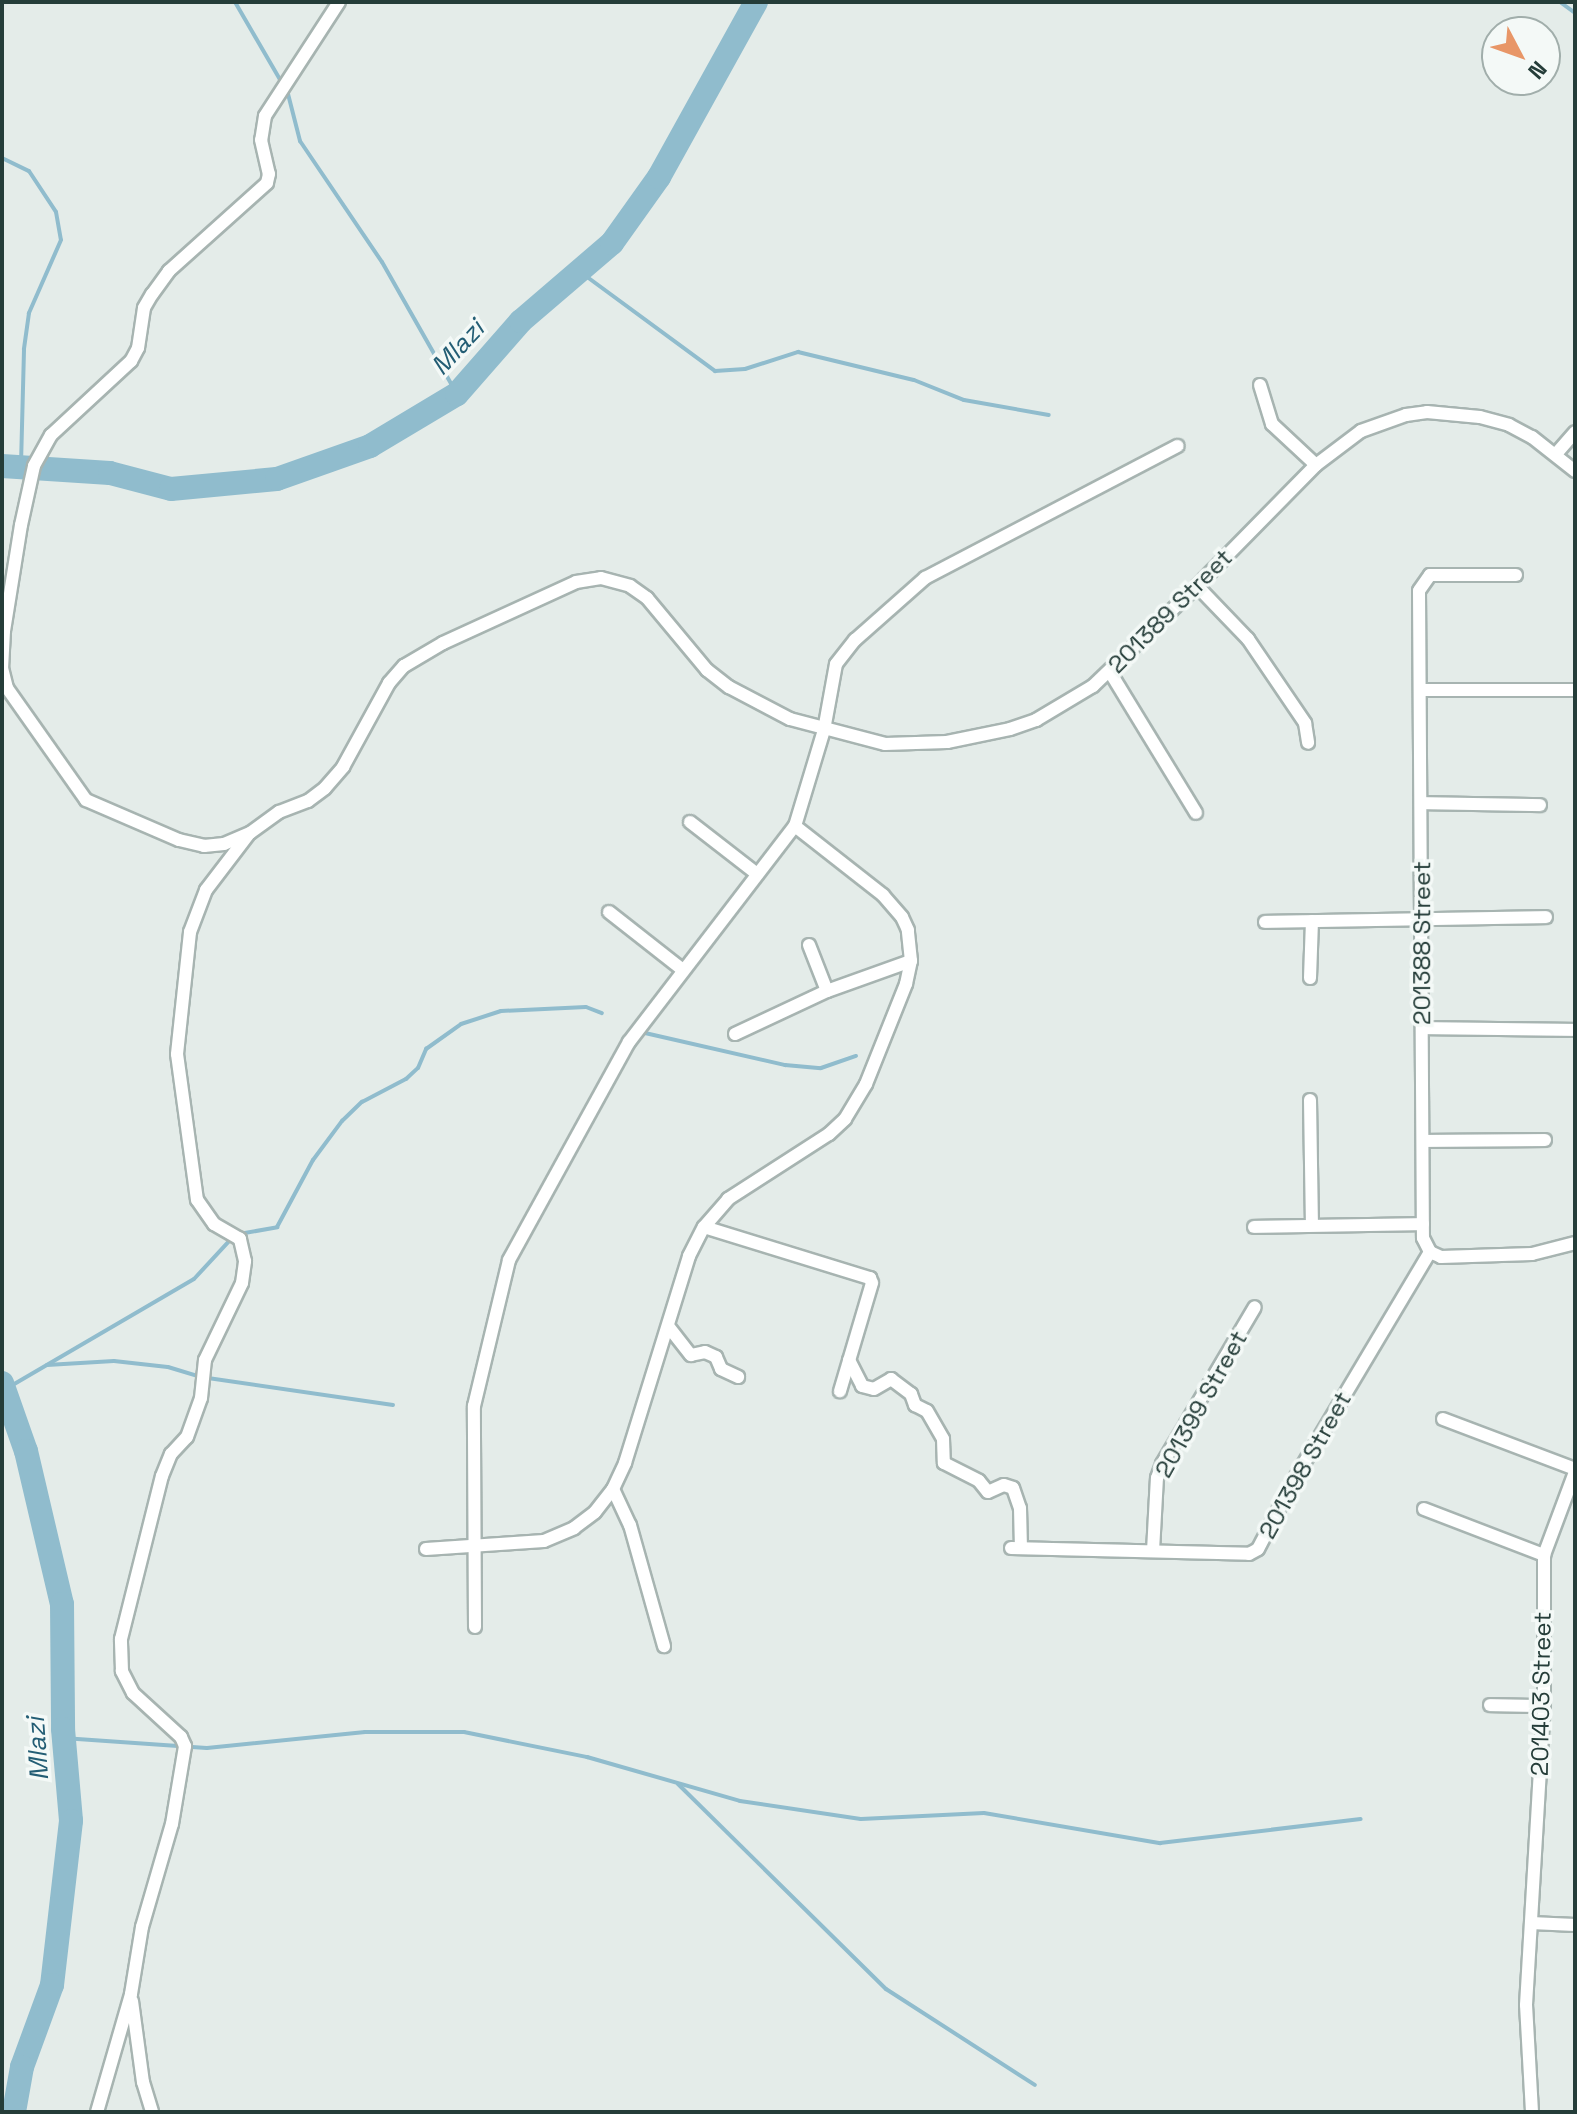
<!DOCTYPE html>
<html>
<head>
<meta charset="utf-8">
<style>
  body { margin:0 }
  #map { position:relative; width:1577px; height:2114px; overflow:hidden; background:#e4ece9; font-family:"Space Grotesk",sans-serif }
  div>[style] { position:absolute }
  [style*='--x'] { left:calc(var(--x)*1px); top:calc(var(--y)*1px); width:calc(var(--w)*1px); rotate:calc(var(--a)*1deg) }
  .stream>* { height:4px; margin:-2px; padding:0 2px; transform-origin:2px; border-radius:2px; background:#90bccd }
  .river>* { height:24px; margin:-12px; padding:0 12px; transform-origin:12px; border-radius:12px; background:#90bccd }
  .roads { filter:drop-shadow(2px 0 #a7b4b1) drop-shadow(-2px 0 #a7b4b1) drop-shadow(0 2px #a7b4b1) drop-shadow(0 -2px #a7b4b1) }
  .minor>* { height:12px; margin:-6px; padding:0 6px; transform-origin:6px; border-radius:6px; background:#fff }
  span { translate:-50% -50%; white-space:nowrap; text-align:center; line-height:1.15; -webkit-text-stroke:7px #f4f9f7; paint-order:stroke }
  .street-label { font-size:24px; color:#253d39 }
  .water-label { font-size:26px; color:#235d74; font-style:italic }
  .frame { position:absolute; inset:0; border:4px solid #253d39; pointer-events:none }
  .north { position:absolute; left:1481px; top:16px; width:80px; height:80px; box-sizing:border-box; background:#f4f9f7; border:2px solid #a1aeab; border-radius:50%; rotate:131deg; font-size:22px; font-weight:700; line-height:32px; text-align:center; color:#253d39 }
  .north::after { content:''; display:block; margin:auto; width:28px; height:36px; background:#e89667; clip-path:polygon(50% 0,100% 100%,50% 72%,0 100%) }
</style>
</head>
<body>
<div id="map">
  <div class="stream">
    <i style="--x:235;--y:2;--w:94;--a:59.9"></i>
    <i style="--x:1560;--y:2;--w:19;--a:36"></i>
    <i style="--x:287;--y:90;--w:53;--a:75.7"></i>
    <i style="--x:300;--y:141;--w:146;--a:55.9"></i>
    <i style="--x:382;--y:262;--w:152;--a:60.4"></i>
    <i style="--x:2;--y:158;--w:30;--a:26"></i>
    <i style="--x:29;--y:171;--w:49;--a:56.6"></i>
    <i style="--x:56;--y:212;--w:28;--a:80"></i>
    <i style="--x:61;--y:240;--w:80;--a:113.7"></i>
    <i style="--x:29;--y:313;--w:37;--a:98"></i>
    <i style="--x:24;--y:350;--w:115;--a:91.5"></i>
    <i style="--x:579;--y:271;--w:169;--a:36.3"></i>
    <i style="--x:715;--y:371;--w:30;--a:-4"></i>
    <i style="--x:745;--y:369;--w:56;--a:-17.8"></i>
    <i style="--x:798;--y:352;--w:119;--a:13.6"></i>
    <i style="--x:914;--y:380;--w:54;--a:21.8"></i>
    <i style="--x:964;--y:400;--w:86;--a:10"></i>
    <i style="--x:645;--y:1033;--w:144;--a:12.9"></i>
    <i style="--x:785;--y:1065;--w:36;--a:5"></i>
    <i style="--x:821;--y:1068;--w:37;--a:-19"></i>
    <i style="--x:239;--y:1234;--w:39;--a:-10"></i>
    <i style="--x:277;--y:1227;--w:76;--a:-61.8"></i>
    <i style="--x:313;--y:1160;--w:49;--a:-53.4"></i>
    <i style="--x:342;--y:1121;--w:28;--a:-44"></i>
    <i style="--x:362;--y:1102;--w:50;--a:-27.6"></i>
    <i style="--x:406;--y:1079;--w:16;--a:-43"></i>
    <i style="--x:418;--y:1068;--w:21;--a:-67"></i>
    <i style="--x:426;--y:1049;--w:43;--a:-35.5"></i>
    <i style="--x:461;--y:1024;--w:42;--a:-18"></i>
    <i style="--x:501;--y:1011;--w:85;--a:-2.7"></i>
    <i style="--x:586;--y:1007;--w:17;--a:21"></i>
    <i style="--x:47;--y:1365;--w:67;--a:-3.4"></i>
    <i style="--x:114;--y:1361;--w:54;--a:6.3"></i>
    <i style="--x:168;--y:1367;--w:34;--a:17"></i>
    <i style="--x:201;--y:1377;--w:194;--a:8.3"></i>
    <i style="--x:4;--y:1390;--w:220;--a:-30.3"></i>
    <i style="--x:194;--y:1279;--w:54;--a:-47.2"></i>
    <i style="--x:63;--y:1738;--w:144;--a:4"></i>
    <i style="--x:207;--y:1748;--w:159;--a:-5.8"></i>
    <i style="--x:365;--y:1732;--w:99;--a:0"></i>
    <i style="--x:464;--y:1732;--w:126;--a:11.5"></i>
    <i style="--x:587;--y:1757;--w:159;--a:16"></i>
    <i style="--x:740;--y:1801;--w:122;--a:8.5"></i>
    <i style="--x:861;--y:1819;--w:123;--a:-2.8"></i>
    <i style="--x:984;--y:1813;--w:179;--a:9.7"></i>
    <i style="--x:1160;--y:1843;--w:202;--a:-6.8"></i>
    <i style="--x:678;--y:1784;--w:292;--a:44.6"></i>
    <i style="--x:886;--y:1989;--w:177;--a:32.8"></i>
  </div>
  <div class="river">
    <i style="--x:2;--y:466;--w:108;--a:3.7"></i>
    <i style="--x:110;--y:473;--w:63;--a:14.7"></i>
    <i style="--x:171;--y:489;--w:106;--a:-5.4"></i>
    <i style="--x:277;--y:479;--w:99;--a:-19.5"></i>
    <i style="--x:370;--y:446;--w:101;--a:-30.9"></i>
    <i style="--x:457;--y:394;--w:97;--a:-48.8"></i>
    <i style="--x:521;--y:321;--w:120;--a:-40.6"></i>
    <i style="--x:612;--y:243;--w:81;--a:-54.5"></i>
    <i style="--x:659;--y:177;--w:200;--a:-61"></i>
    <i style="--x:2;--y:1383;--w:72;--a:70.6"></i>
    <i style="--x:26;--y:1451;--w:157;--a:76.8"></i>
    <i style="--x:62;--y:1604;--w:125;--a:89.5"></i>
    <i style="--x:63;--y:1729;--w:92;--a:85"></i>
    <i style="--x:71;--y:1821;--w:165;--a:96.6"></i>
    <i style="--x:52;--y:1985;--w:87;--a:110.1"></i>
    <i style="--x:22;--y:2067;--w:46;--a:100.1"></i>
  </div>
  <div class="roads">
    <div class="minor">
      <i style="--x:339;--y:2;--w:136;--a:123"></i>
      <i style="--x:265;--y:116;--w:24;--a:99"></i>
      <i style="--x:261;--y:140;--w:35;--a:77"></i>
      <i style="--x:269;--y:174;--w:9;--a:103"></i>
      <i style="--x:267;--y:183;--w:132;--a:138.1"></i>
      <i style="--x:169;--y:271;--w:29;--a:126"></i>
      <i style="--x:152;--y:294;--w:16;--a:120"></i>
      <i style="--x:144;--y:308;--w:40;--a:98.5"></i>
      <i style="--x:138;--y:348;--w:15;--a:118"></i>
      <i style="--x:131;--y:361;--w:109;--a:137.2"></i>
      <i style="--x:51;--y:435;--w:35;--a:119"></i>
      <i style="--x:34;--y:466;--w:60;--a:102.4"></i>
      <i style="--x:21;--y:525;--w:107;--a:99.1"></i>
      <i style="--x:4;--y:631;--w:37;--a:93"></i>
      <i style="--x:2;--y:668;--w:21;--a:76"></i>
      <i style="--x:7;--y:688;--w:137;--a:54.8"></i>
      <i style="--x:86;--y:800;--w:101;--a:23.3"></i>
      <i style="--x:179;--y:840;--w:26;--a:13"></i>
      <i style="--x:204;--y:846;--w:20;--a:-6"></i>
      <i style="--x:224;--y:844;--w:28;--a:-23"></i>
      <i style="--x:250;--y:833;--w:36;--a:-36"></i>
      <i style="--x:279;--y:812;--w:31;--a:-21"></i>
      <i style="--x:308;--y:801;--w:21;--a:-37"></i>
      <i style="--x:325;--y:788;--w:28;--a:-49"></i>
      <i style="--x:343;--y:767;--w:96;--a:-61.3"></i>
      <i style="--x:389;--y:683;--w:23;--a:-49"></i>
      <i style="--x:404;--y:666;--w:45;--a:-30.5"></i>
      <i style="--x:443;--y:643;--w:146;--a:-24.6"></i>
      <i style="--x:576;--y:582;--w:25;--a:-9"></i>
      <i style="--x:601;--y:578;--w:30;--a:15"></i>
      <i style="--x:630;--y:586;--w:21;--a:35"></i>
      <i style="--x:647;--y:598;--w:94;--a:50.2"></i>
      <i style="--x:707;--y:670;--w:28;--a:38"></i>
      <i style="--x:729;--y:687;--w:69;--a:27.7"></i>
      <i style="--x:790;--y:719;--w:98;--a:14.7"></i>
      <i style="--x:885;--y:744;--w:62;--a:-1.8"></i>
      <i style="--x:947;--y:742;--w:64;--a:-11.7"></i>
      <i style="--x:1010;--y:729;--w:28;--a:-19"></i>
      <i style="--x:1036;--y:720;--w:66;--a:-30.8"></i>
      <i style="--x:1093;--y:686;--w:144;--a:-43.9"></i>
      <i style="--x:1197;--y:586;--w:170;--a:-45.5"></i>
      <i style="--x:1316;--y:465;--w:56;--a:-37.1"></i>
      <i style="--x:1361;--y:431;--w:48;--a:-19.6"></i>
      <i style="--x:1406;--y:415;--w:21;--a:-8"></i>
      <i style="--x:1427;--y:412;--w:53;--a:5.4"></i>
      <i style="--x:1480;--y:417;--w:30;--a:15"></i>
      <i style="--x:1509;--y:425;--w:26;--a:28"></i>
      <i style="--x:1532;--y:437;--w:55;--a:38.3"></i>
      <i style="--x:1260;--y:385;--w:41;--a:72.9"></i>
      <i style="--x:1272;--y:424;--w:60;--a:43"></i>
      <i style="--x:1556;--y:454;--w:29;--a:-49"></i>
      <i style="--x:1516;--y:575;--w:86;--a:180"></i>
      <i style="--x:1430;--y:575;--w:19;--a:125"></i>
      <i style="--x:1419;--y:591;--w:647;--a:89.65"></i>
      <i style="--x:1423;--y:1238;--w:16;--a:63"></i>
      <i style="--x:1430;--y:1252;--w:12;--a:24"></i>
      <i style="--x:1441;--y:1257;--w:91;--a:-1.9"></i>
      <i style="--x:1532;--y:1254;--w:44;--a:-14.3"></i>
      <i style="--x:1197;--y:586;--w:74;--a:46.1"></i>
      <i style="--x:1248;--y:639;--w:102;--a:55.8"></i>
      <i style="--x:1305;--y:723;--w:20;--a:81"></i>
      <i style="--x:1110;--y:672;--w:165;--a:58.6"></i>
      <i style="--x:1421;--y:690;--w:154;--a:0"></i>
      <i style="--x:1421;--y:803;--w:119;--a:1"></i>
      <i style="--x:690;--y:822;--w:85;--a:37.8"></i>
      <i style="--x:609;--y:912;--w:94;--a:38.1"></i>
      <i style="--x:1265;--y:922;--w:281;--a:-1"></i>
      <i style="--x:809;--y:945;--w:49;--a:68.6"></i>
      <i style="--x:1310;--y:978;--w:57;--a:-88"></i>
      <i style="--x:1422;--y:1028;--w:153;--a:0.7"></i>
      <i style="--x:735;--y:1034;--w:102;--a:-25.1"></i>
      <i style="--x:827;--y:991;--w:89;--a:-19.7"></i>
      <i style="--x:1310;--y:1100;--w:125;--a:89.1"></i>
      <i style="--x:1423;--y:1141;--w:122;--a:-0.5"></i>
      <i style="--x:704;--y:1227;--w:174;--a:17.1"></i>
      <i style="--x:870;--y:1278;--w:5;--a:68"></i>
      <i style="--x:872;--y:1283;--w:113;--a:106.5"></i>
      <i style="--x:1254;--y:1227;--w:169;--a:-1"></i>
      <i style="--x:668;--y:1326;--w:37;--a:52"></i>
      <i style="--x:691;--y:1355;--w:14;--a:-12"></i>
      <i style="--x:705;--y:1352;--w:12;--a:24"></i>
      <i style="--x:716;--y:1357;--w:13;--a:67"></i>
      <i style="--x:721;--y:1369;--w:19;--a:25"></i>
      <i style="--x:849;--y:1360;--w:29;--a:63"></i>
      <i style="--x:862;--y:1386;--w:12;--a:14"></i>
      <i style="--x:874;--y:1389;--w:20;--a:-30"></i>
      <i style="--x:891;--y:1379;--w:25;--a:37"></i>
      <i style="--x:911;--y:1394;--w:12;--a:70"></i>
      <i style="--x:915;--y:1405;--w:13;--a:27"></i>
      <i style="--x:927;--y:1411;--w:32;--a:60"></i>
      <i style="--x:943;--y:1439;--w:24;--a:88"></i>
      <i style="--x:944;--y:1463;--w:39;--a:27"></i>
      <i style="--x:979;--y:1481;--w:14;--a:51"></i>
      <i style="--x:988;--y:1492;--w:17;--a:-24"></i>
      <i style="--x:1004;--y:1485;--w:9;--a:18"></i>
      <i style="--x:1013;--y:1488;--w:21;--a:71"></i>
      <i style="--x:1020;--y:1508;--w:40;--a:88.6"></i>
      <i style="--x:1443;--y:1419;--w:141;--a:20.7"></i>
      <i style="--x:613;--y:1489;--w:40;--a:65"></i>
      <i style="--x:630;--y:1525;--w:126;--a:74.3"></i>
      <i style="--x:1424;--y:1509;--w:129;--a:21"></i>
      <i style="--x:1011;--y:1548;--w:238;--a:1.4"></i>
      <i style="--x:1249;--y:1554;--w:10;--a:-29"></i>
      <i style="--x:1258;--y:1549;--w:78;--a:-62.4"></i>
      <i style="--x:1294;--y:1480;--w:265;--a:-59.2"></i>
      <i style="--x:426;--y:1549;--w:118;--a:-3.9"></i>
      <i style="--x:544;--y:1541;--w:33;--a:-23"></i>
      <i style="--x:574;--y:1528;--w:26;--a:-37"></i>
      <i style="--x:595;--y:1512;--w:29;--a:-52"></i>
      <i style="--x:613;--y:1489;--w:29;--a:-65"></i>
      <i style="--x:625;--y:1463;--w:217;--a:-72.8"></i>
      <i style="--x:689;--y:1256;--w:33;--a:-63"></i>
      <i style="--x:704;--y:1227;--w:37;--a:-49"></i>
      <i style="--x:728;--y:1199;--w:120;--a:-32.8"></i>
      <i style="--x:829;--y:1134;--w:22;--a:-43"></i>
      <i style="--x:845;--y:1119;--w:41;--a:-59"></i>
      <i style="--x:866;--y:1084;--w:108;--a:-68.2"></i>
      <i style="--x:906;--y:984;--w:24;--a:-78"></i>
      <i style="--x:911;--y:961;--w:31;--a:-96"></i>
      <i style="--x:908;--y:930;--w:14;--a:-115"></i>
      <i style="--x:902;--y:917;--w:29;--a:-131"></i>
      <i style="--x:883;--y:895;--w:112;--a:-141.9"></i>
      <i style="--x:1153;--y:1551;--w:73;--a:-86.9"></i>
      <i style="--x:1157;--y:1478;--w:15;--a:-70"></i>
      <i style="--x:1162;--y:1464;--w:182;--a:-59.4"></i>
      <i style="--x:475;--y:1627;--w:221;--a:-90.3"></i>
      <i style="--x:474;--y:1406;--w:150;--a:-76.5"></i>
      <i style="--x:509;--y:1260;--w:249;--a:-61.2"></i>
      <i style="--x:629;--y:1042;--w:272;--a:-52.5"></i>
      <i style="--x:795;--y:826;--w:100;--a:-73.2"></i>
      <i style="--x:824;--y:730;--w:67;--a:-79.7"></i>
      <i style="--x:836;--y:664;--w:31;--a:-52"></i>
      <i style="--x:855;--y:640;--w:94;--a:-41.5"></i>
      <i style="--x:925;--y:578;--w:285;--a:-27.6"></i>
      <i style="--x:1490;--y:1705;--w:54;--a:1.1"></i>
      <i style="--x:1531;--y:1923;--w:44;--a:2.6"></i>
      <i style="--x:132;--y:2001;--w:82;--a:82.3"></i>
      <i style="--x:143;--y:2082;--w:31;--a:73"></i>
      <i style="--x:97;--y:2112;--w:123;--a:-73.9"></i>
      <i style="--x:131;--y:1994;--w:68;--a:-80.7"></i>
      <i style="--x:142;--y:1927;--w:107;--a:-73.8"></i>
      <i style="--x:172;--y:1824;--w:79;--a:-80.5"></i>
      <i style="--x:185;--y:1746;--w:10;--a:-114"></i>
      <i style="--x:181;--y:1737;--w:65;--a:-137.5"></i>
      <i style="--x:133;--y:1693;--w:25;--a:-117"></i>
      <i style="--x:122;--y:1671;--w:32;--a:-92"></i>
      <i style="--x:121;--y:1639;--w:168;--a:-75.9"></i>
      <i style="--x:162;--y:1476;--w:24;--a:-68"></i>
      <i style="--x:171;--y:1454;--w:23;--a:-47"></i>
      <i style="--x:187;--y:1437;--w:41;--a:-70.3"></i>
      <i style="--x:201;--y:1398;--w:38;--a:-84"></i>
      <i style="--x:205;--y:1360;--w:85;--a:-64.3"></i>
      <i style="--x:242;--y:1283;--w:22;--a:-82"></i>
      <i style="--x:245;--y:1261;--w:23;--a:-103"></i>
      <i style="--x:240;--y:1239;--w:30;--a:-150"></i>
      <i style="--x:214;--y:1224;--w:29;--a:-125"></i>
      <i style="--x:197;--y:1200;--w:147;--a:-97.8"></i>
      <i style="--x:177;--y:1054;--w:123;--a:-83.9"></i>
      <i style="--x:190;--y:932;--w:45;--a:-69.1"></i>
      <i style="--x:206;--y:890;--w:69;--a:-52.6"></i>
      <i style="--x:1532;--y:2112;--w:107;--a:-93.2"></i>
      <i style="--x:1526;--y:2005;--w:300;--a:-86.6"></i>
      <i style="--x:1544;--y:1706;--w:151;--a:-90"></i>
      <i style="--x:1544;--y:1555;--w:89;--a:-69.5"></i>
    </div>
  </div>
  <div class="street-label">
    <span style="left:1170px;top:611px;rotate:-45deg">201389 Street</span>
    <span style="left:1422px;top:943px;rotate:-90deg">201388 Street</span>
    <span style="left:1201px;top:1404px;rotate:-61deg">201399 Street</span>
    <span style="left:1305px;top:1465px;rotate:-61deg">201398 Street</span>
    <span style="left:1541px;top:1694px;rotate:-89deg">201403 Street</span>
  </div>
  <div class="water-label">
    <span style="left:458px;top:348px;rotate:-47deg">Mlazi</span>
    <span style="left:38px;top:1749px;rotate:-94deg">Mlazi</span>
  </div>
  <div class="frame"></div>
  <div class="north">N</div>
</div>
</body>
</html>
